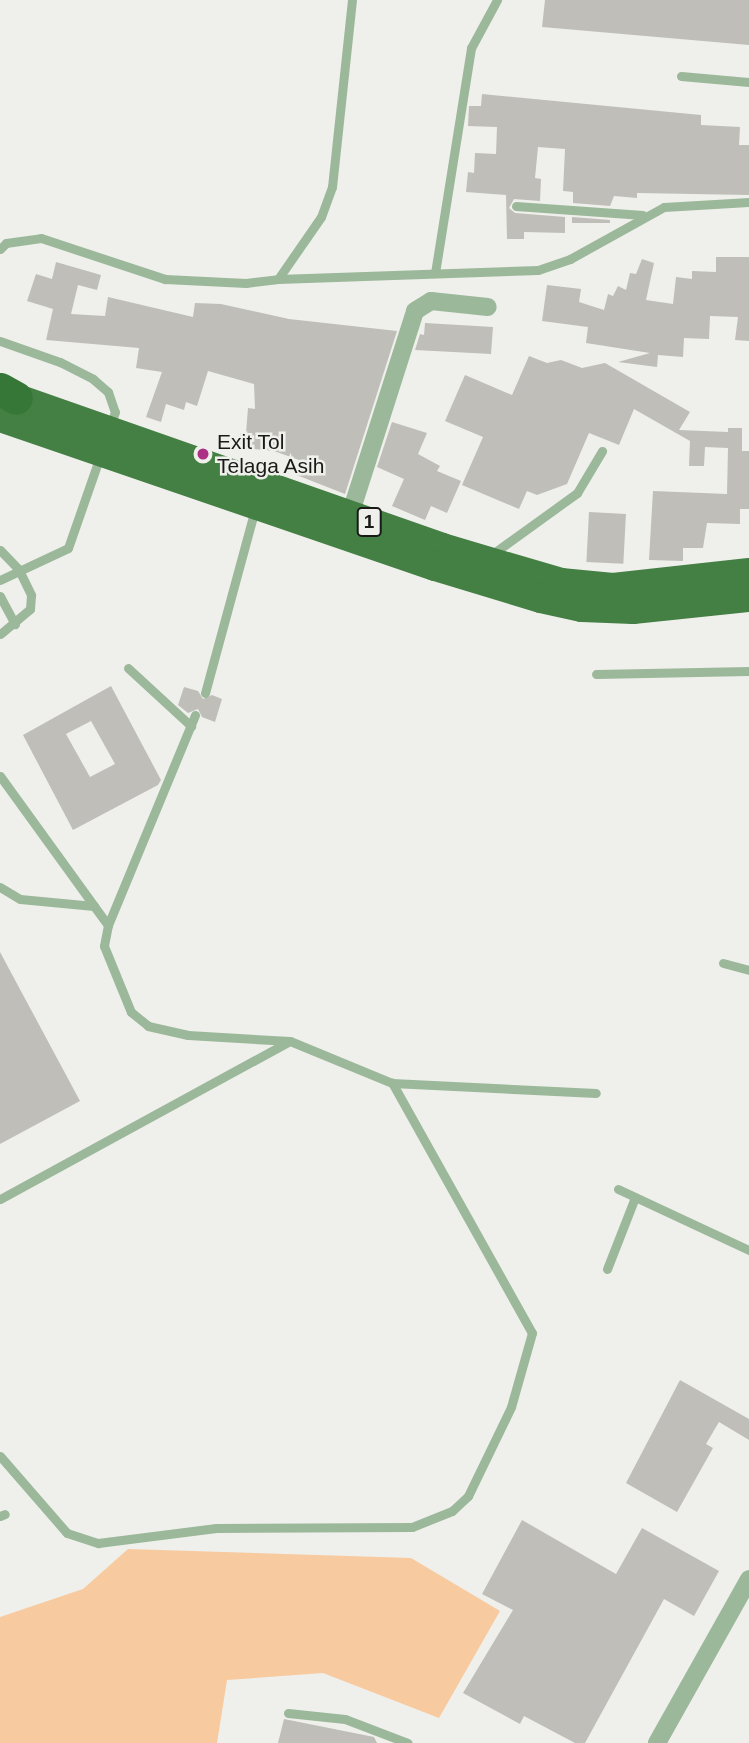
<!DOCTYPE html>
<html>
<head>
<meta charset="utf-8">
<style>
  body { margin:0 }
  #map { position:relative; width:749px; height:1743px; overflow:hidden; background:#eff0eb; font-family:Helvetica,sans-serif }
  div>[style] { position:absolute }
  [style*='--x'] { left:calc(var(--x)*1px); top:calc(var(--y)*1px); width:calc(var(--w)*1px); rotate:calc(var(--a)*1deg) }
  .green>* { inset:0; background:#f8ca9f }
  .building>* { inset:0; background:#bfbeb9; transform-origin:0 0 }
  .service>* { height:9px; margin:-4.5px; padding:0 4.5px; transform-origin:4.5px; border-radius:4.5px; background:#9cb89a }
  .minor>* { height:18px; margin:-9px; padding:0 9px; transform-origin:9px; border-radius:9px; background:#9cb89a }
  .trunk>* { height:30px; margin:-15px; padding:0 15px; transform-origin:15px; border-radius:15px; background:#447f44 }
  .motorway>* { height:33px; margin:-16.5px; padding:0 16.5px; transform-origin:16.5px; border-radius:16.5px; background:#367637 }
  .dots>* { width:19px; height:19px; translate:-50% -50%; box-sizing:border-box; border:4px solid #eff0eb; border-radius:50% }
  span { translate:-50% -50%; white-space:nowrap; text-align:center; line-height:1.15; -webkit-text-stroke:5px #eff0eb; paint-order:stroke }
  .shield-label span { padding:2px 5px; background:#eff0eb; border:2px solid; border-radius:5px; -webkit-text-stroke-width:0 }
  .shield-label { font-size:19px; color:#191a18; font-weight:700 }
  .poi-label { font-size:21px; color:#191a18 }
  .left { translate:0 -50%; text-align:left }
</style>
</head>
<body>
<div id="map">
  <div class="green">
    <i style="clip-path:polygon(128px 1549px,411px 1558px,500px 1611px,439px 1718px,323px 1673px,227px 1680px,217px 1743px,0 1743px,0 1617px,83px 1589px)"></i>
  </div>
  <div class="building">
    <i style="clip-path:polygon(545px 0,749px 0,749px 45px,542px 27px)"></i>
    <i style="clip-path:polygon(482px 94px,701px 115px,701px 125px,740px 127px,739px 145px,749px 145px,749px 195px,637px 193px,637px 198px,614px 196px,610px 206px,573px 203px,573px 192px,563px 191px,565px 149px,538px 147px,535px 178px,541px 179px,540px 201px,514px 199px,509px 208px,515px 213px,565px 217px,565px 233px,524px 232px,524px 239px,507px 239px,506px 195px,466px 192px,468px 172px,474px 173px,475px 153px,496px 154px,497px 127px,468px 126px,469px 106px,481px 106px)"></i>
    <i style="clip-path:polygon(572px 217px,610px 220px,610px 223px,572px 223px)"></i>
    <i style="clip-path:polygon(716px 257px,749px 257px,749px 341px,735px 340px,738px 317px,710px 316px,709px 339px,684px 338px,683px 357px,658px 355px,657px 367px,618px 362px,650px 353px,586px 343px,588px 327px,542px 321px,547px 285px,581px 289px,579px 302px,604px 310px,608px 294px,613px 296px,618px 286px,626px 290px,630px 273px,636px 274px,642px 259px,654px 263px,646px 300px,673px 304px,676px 277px,692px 279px,692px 271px,716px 272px)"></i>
    <i style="clip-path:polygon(56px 262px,101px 275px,97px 290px,78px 285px,71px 314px,105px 316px,108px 297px,193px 317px,195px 303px,221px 304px,289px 319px,397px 331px,345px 494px,294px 474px,299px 460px,274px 451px,236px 447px,241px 432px,246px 433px,248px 408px,255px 409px,254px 384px,208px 371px,197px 406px,186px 402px,184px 410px,166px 404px,161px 422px,146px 417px,162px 372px,136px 368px,139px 348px,46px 340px,53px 309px,27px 301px,36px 274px,52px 279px)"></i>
    <i style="clip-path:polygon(425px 323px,493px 327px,491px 354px,415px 350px,420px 334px,424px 335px)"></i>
    <i style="clip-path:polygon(529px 356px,547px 363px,561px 360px,582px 368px,605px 363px,690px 412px,679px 430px,728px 432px,728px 428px,742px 428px,742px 451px,749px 451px,749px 509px,740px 509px,740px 524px,707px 523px,703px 548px,683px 548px,683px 561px,649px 560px,653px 491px,727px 494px,728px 448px,705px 447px,704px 466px,689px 466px,690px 441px,634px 409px,619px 445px,589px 433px,567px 484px,537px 495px,527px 491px,519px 509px,462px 485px,483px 437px,445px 421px,465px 375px,512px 395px)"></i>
    <i style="clip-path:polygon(392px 422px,427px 433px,418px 454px,440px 466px,437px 471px,461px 481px,447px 513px,431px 506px,425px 520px,392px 506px,404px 479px,377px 467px)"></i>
    <i style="left:589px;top:512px;width:37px;height:50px;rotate:3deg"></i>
    <i style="clip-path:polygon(evenodd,111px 686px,161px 780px,158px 785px,73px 830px,23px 735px,111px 686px,91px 721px,115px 764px,90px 777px,66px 734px,91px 721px)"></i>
    <i style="clip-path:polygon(184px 687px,198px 691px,203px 699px,212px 695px,222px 699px,215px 722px,202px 717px,198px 709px,188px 713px,178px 705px)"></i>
    <i style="clip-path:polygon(0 952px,80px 1101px,0 1144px)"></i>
    <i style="clip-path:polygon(680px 1380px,749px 1419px,749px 1440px,719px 1422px,706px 1444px,713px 1448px,677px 1512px,626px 1483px)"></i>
    <i style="clip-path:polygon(522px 1520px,616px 1574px,642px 1528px,719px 1571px,694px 1616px,664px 1599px,585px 1743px,575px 1743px,524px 1716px,520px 1724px,463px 1693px,513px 1610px,482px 1594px)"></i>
    <i style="clip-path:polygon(284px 1719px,374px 1737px,377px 1743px,278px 1743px)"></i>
  </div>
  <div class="service">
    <i style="--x:681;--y:76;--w:68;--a:5"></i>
    <i style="--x:516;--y:206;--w:127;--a:4.1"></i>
    <i style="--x:0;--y:249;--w:8;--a:-45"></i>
    <i style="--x:6;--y:243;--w:35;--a:-8"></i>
    <i style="--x:41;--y:238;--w:131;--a:18.3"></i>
    <i style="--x:165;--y:279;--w:81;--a:2.8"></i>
    <i style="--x:246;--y:283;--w:32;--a:-7"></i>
    <i style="--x:278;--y:279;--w:75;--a:-55.3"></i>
    <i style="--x:321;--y:217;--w:32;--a:-70"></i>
    <i style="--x:332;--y:187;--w:188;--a:-83.9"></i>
    <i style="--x:435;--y:273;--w:228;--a:-80.9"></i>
    <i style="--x:471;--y:48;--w:55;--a:-61.6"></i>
    <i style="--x:278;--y:279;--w:260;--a:-2"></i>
    <i style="--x:538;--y:270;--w:34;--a:-19"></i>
    <i style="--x:570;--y:259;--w:107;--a:-29"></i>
    <i style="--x:664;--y:207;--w:85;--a:-3.4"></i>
    <i style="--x:0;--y:341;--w:64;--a:19.3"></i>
    <i style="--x:60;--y:362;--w:37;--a:27"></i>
    <i style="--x:93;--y:379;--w:20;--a:41"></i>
    <i style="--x:108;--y:392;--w:21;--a:71"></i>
    <i style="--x:115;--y:412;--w:15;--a:110"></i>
    <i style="--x:0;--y:550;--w:28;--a:46"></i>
    <i style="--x:19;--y:570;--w:28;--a:64"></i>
    <i style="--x:31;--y:595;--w:14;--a:94"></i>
    <i style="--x:30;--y:609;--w:39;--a:140"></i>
    <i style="--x:491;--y:555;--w:106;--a:-35.8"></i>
    <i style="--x:577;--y:493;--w:49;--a:-59.2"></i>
    <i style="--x:0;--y:580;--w:75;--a:-25.2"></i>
    <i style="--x:68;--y:548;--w:97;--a:-70.8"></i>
    <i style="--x:0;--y:596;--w:32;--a:62"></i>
    <i style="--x:128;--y:668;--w:86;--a:42.6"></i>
    <i style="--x:596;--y:674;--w:153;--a:-1.1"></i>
    <i style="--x:205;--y:693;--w:191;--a:-74.8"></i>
    <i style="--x:195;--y:715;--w:227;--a:112.5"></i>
    <i style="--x:108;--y:925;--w:21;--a:101"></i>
    <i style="--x:104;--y:946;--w:71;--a:67.8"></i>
    <i style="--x:131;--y:1012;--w:22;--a:39"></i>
    <i style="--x:148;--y:1026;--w:41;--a:12.7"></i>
    <i style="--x:188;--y:1035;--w:102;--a:3.4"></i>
    <i style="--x:290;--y:1041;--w:110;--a:22.4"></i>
    <i style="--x:392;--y:1083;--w:204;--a:2.8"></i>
    <i style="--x:0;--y:776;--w:160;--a:54.1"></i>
    <i style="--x:0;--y:887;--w:23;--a:31"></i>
    <i style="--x:20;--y:899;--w:74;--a:5.4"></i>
    <i style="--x:94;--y:906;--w:24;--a:54"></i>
    <i style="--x:723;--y:963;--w:27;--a:15"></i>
    <i style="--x:618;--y:1189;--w:145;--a:25"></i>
    <i style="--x:0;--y:1199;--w:328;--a:-28.6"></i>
    <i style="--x:607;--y:1269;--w:77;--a:-68.7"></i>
    <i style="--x:0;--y:1456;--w:102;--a:49"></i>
    <i style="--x:67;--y:1533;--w:33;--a:18"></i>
    <i style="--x:98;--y:1543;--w:119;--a:-7.2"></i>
    <i style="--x:216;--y:1528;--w:196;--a:-0.3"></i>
    <i style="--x:412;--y:1527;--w:43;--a:-21.8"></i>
    <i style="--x:452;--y:1511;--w:22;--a:-43"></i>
    <i style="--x:468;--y:1496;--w:99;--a:-64.2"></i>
    <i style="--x:511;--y:1407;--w:77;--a:-74.2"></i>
    <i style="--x:532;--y:1333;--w:287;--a:-119.2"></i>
    <i style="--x:0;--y:1516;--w:5;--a:-22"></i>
    <i style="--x:288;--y:1713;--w:57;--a:6"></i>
    <i style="--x:345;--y:1719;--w:67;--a:20.9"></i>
  </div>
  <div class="minor">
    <i style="--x:350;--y:515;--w:214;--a:-72.3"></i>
    <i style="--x:415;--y:311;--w:19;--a:-32"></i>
    <i style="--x:431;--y:301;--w:57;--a:6"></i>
    <i style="--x:657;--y:1743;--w:188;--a:-60.7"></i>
  </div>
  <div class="trunk">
    <i style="--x:0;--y:393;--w:468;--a:19.3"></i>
    <i style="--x:442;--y:548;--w:124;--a:16.4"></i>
    <i style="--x:561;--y:583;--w:52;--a:5.5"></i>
    <i style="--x:613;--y:588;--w:137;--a:-6.3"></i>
    <i style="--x:0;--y:417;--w:460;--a:18.9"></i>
    <i style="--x:435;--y:566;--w:111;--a:16.8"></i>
    <i style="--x:541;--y:598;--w:42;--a:12.4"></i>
    <i style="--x:582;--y:607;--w:51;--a:2.2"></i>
    <i style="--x:633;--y:609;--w:117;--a:-5.9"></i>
  </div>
  <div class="motorway">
    <i style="--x:0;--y:389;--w:18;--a:29"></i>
  </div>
  <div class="dots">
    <i style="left:203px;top:454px;background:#ac3184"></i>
  </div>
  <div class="shield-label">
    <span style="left:369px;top:522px">1</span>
  </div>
  <div class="poi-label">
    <span class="left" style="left:217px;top:454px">Exit Tol<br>Telaga Asih</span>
  </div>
</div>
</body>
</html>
